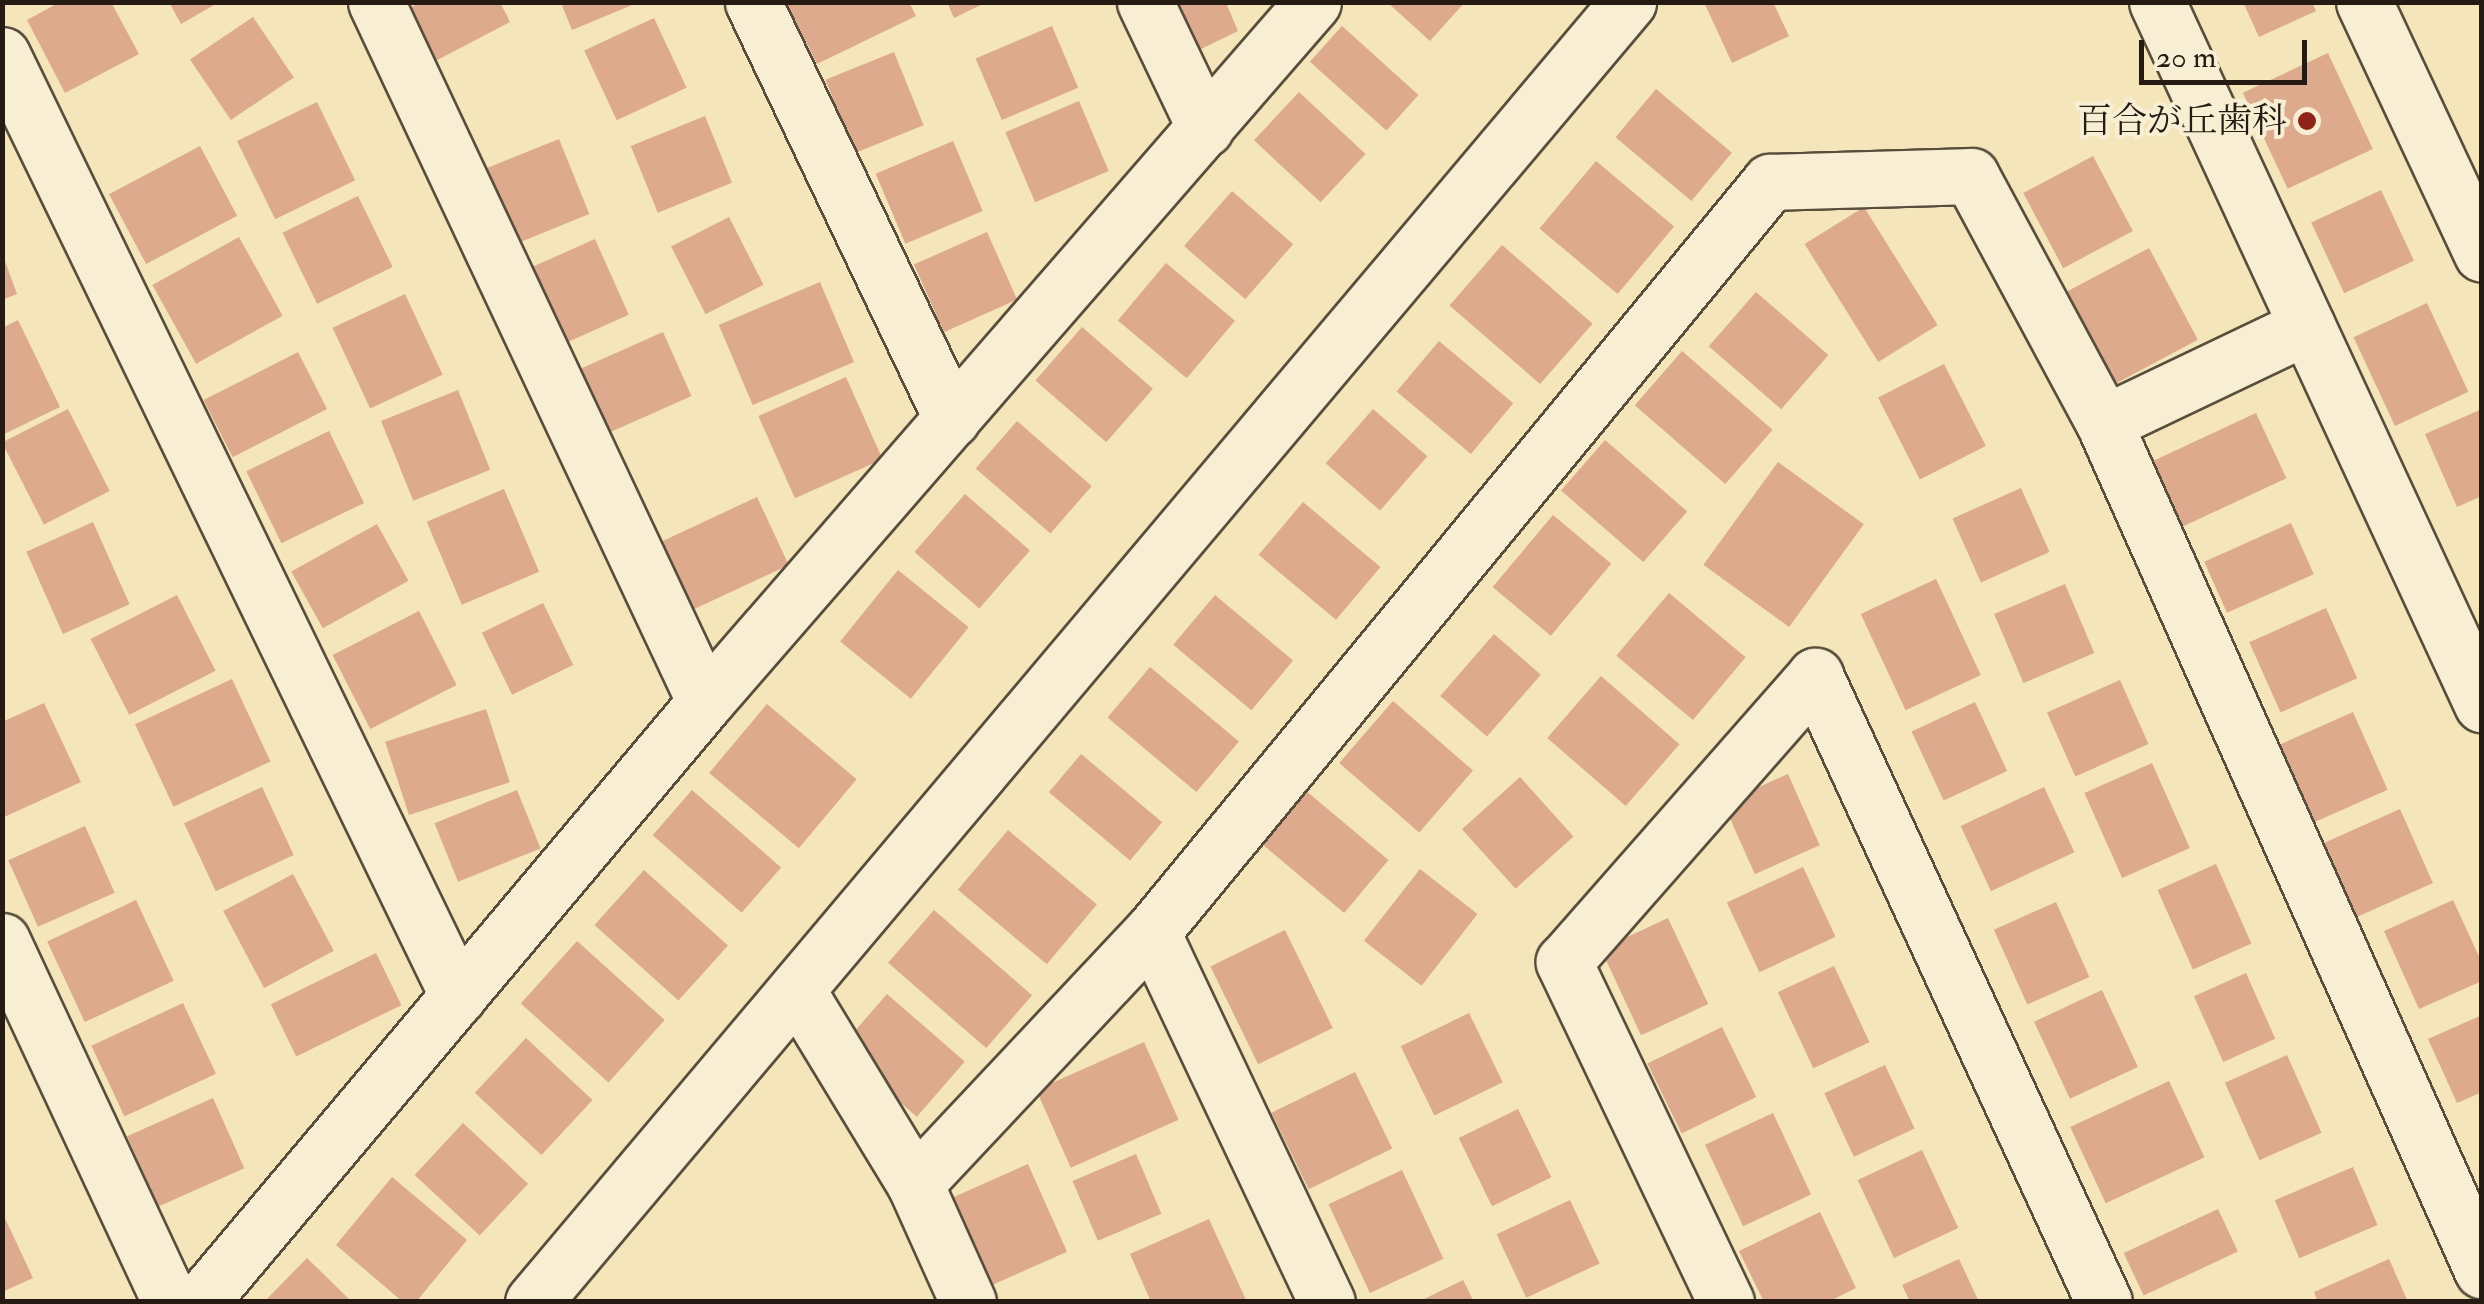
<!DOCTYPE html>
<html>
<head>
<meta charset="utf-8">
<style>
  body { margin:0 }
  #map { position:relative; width:2484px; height:1304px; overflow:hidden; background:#f4e5bb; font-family:"IM FELL Double Pica","Noto Serif JP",serif }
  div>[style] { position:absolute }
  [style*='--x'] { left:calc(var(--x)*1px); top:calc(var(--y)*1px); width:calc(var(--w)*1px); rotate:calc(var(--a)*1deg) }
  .building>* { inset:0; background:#ddaa8e; transform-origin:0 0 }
  .roads { filter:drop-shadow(2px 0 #594e3c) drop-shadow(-2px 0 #594e3c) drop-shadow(0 2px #594e3c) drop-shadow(0 -2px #594e3c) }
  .minor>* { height:55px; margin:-27.5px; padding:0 27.5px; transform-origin:27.5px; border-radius:27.5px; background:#f8eed3 }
  .dots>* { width:28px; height:28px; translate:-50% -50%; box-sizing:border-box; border:5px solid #f8eed3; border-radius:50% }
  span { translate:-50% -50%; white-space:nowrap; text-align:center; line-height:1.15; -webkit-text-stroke:8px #f8eed3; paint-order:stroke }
  .poi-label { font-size:35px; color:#251b12 }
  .right { translate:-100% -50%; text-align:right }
  .frame { position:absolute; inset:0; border:5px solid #251b12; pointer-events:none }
  .scale { position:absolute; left:2139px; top:40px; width:168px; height:45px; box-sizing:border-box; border:5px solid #251b12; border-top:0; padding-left:12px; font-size:30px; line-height:35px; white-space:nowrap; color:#251b12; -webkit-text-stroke:8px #f8eed3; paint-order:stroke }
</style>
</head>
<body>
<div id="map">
  <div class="building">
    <i style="clip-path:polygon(60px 2px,111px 2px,139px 54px,65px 93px,27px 20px)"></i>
    <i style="clip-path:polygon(169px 2px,219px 2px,181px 24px)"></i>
    <i style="clip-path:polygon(421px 2px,500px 2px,510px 22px,422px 68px,395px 16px)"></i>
    <i style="clip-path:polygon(786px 2px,909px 2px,916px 16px,817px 64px)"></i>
    <i style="clip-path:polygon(947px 2px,987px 2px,954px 18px)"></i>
    <i style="clip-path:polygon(1170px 2px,1233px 2px,1227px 5px,1238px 31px,1193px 53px)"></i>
    <i style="clip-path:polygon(1387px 2px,1465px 2px,1430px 41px)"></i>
    <i style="clip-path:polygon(1704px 2px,1773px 2px,1789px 36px,1732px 63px)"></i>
    <i style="clip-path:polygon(2243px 2px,2312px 2px,2316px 11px,2259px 37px)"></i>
    <i style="clip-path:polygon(561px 3px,637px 3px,572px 30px)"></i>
    <i style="left:253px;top:17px;width:73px;height:76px;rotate:56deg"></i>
    <i style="left:654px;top:18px;width:77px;height:77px;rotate:65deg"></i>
    <i style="left:1052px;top:26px;width:67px;height:83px;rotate:67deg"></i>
    <i style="left:1342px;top:26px;width:103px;height:48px;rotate:42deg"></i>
    <i style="left:894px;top:52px;width:79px;height:74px;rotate:68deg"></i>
    <i style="left:2328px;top:53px;width:106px;height:94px;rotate:65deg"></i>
    <i style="left:1656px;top:89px;width:99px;height:63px;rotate:40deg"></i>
    <i style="left:1299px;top:92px;width:91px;height:66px;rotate:43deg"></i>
    <i style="left:1079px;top:101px;width:76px;height:80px;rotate:67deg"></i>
    <i style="left:317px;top:102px;width:87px;height:89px;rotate:64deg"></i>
    <i style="left:705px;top:116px;width:72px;height:80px;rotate:68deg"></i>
    <i style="left:559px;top:139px;width:81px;height:81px;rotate:68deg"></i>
    <i style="left:953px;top:141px;width:76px;height:84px;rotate:67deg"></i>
    <i style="left:200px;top:146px;width:79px;height:103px;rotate:62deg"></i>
    <i style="left:2093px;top:156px;width:85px;height:79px;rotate:62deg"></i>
    <i style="left:1596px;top:161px;width:102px;height:88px;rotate:40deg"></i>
    <i style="left:2381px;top:190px;width:78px;height:77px;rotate:65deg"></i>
    <i style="left:1232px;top:191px;width:81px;height:73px;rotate:41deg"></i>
    <i style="left:358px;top:196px;width:79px;height:84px;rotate:64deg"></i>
    <i style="left:1864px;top:207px;width:139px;height:70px;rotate:58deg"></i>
    <i style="left:729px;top:217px;width:76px;height:65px;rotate:63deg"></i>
    <i style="left:987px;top:232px;width:74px;height:80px;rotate:66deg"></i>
    <i style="left:239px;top:237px;width:90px;height:99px;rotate:61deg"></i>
    <i style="left:595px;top:239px;width:83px;height:74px;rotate:66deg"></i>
    <i style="left:1502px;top:245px;width:120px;height:80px;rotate:41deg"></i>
    <i style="left:2149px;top:248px;width:104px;height:95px;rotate:62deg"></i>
    <i style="clip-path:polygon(2px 253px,17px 294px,2px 300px)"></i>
    <i style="left:1166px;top:263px;width:90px;height:75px;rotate:40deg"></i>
    <i style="left:820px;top:282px;width:87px;height:110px;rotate:67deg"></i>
    <i style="left:1756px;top:292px;width:96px;height:72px;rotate:41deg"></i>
    <i style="left:405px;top:294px;width:89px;height:80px;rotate:65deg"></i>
    <i style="left:2427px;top:303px;width:98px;height:81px;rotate:65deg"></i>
    <i style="clip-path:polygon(18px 320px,60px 407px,2px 435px,2px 328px)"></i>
    <i style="left:1082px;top:327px;width:94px;height:71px;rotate:41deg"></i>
    <i style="left:663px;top:332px;width:70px;height:94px;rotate:66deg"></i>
    <i style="left:1439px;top:341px;width:97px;height:66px;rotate:40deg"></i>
    <i style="left:1682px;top:351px;width:120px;height:72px;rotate:41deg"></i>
    <i style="left:298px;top:352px;width:64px;height:106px;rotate:63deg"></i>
    <i style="left:1944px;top:364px;width:92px;height:74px;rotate:63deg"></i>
    <i style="left:846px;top:377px;width:90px;height:96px;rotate:66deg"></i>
    <i style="left:458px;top:390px;width:86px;height:83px;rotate:68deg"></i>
    <i style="left:68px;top:409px;width:92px;height:74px;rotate:63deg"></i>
    <i style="left:1373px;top:409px;width:72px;height:72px;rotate:41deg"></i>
    <i style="clip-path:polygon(2482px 409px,2482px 496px,2457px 507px,2425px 434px)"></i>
    <i style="left:2256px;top:413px;width:72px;height:116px;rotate:65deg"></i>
    <i style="left:1017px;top:421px;width:99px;height:63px;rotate:41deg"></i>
    <i style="left:329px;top:431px;width:80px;height:92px;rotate:64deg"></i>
    <i style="left:1605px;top:440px;width:109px;height:67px;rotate:41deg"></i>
    <i style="left:1778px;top:462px;width:106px;height:127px;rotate:36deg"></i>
    <i style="left:2021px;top:488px;width:70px;height:75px;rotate:66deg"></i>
    <i style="left:504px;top:489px;width:90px;height:84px;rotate:67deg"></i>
    <i style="left:965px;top:494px;width:86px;height:77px;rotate:41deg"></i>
    <i style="left:757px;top:497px;width:75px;height:114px;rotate:65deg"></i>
    <i style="left:1303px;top:502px;width:101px;height:69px;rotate:40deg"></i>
    <i style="left:1553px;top:515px;width:76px;height:94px;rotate:40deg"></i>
    <i style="left:93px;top:522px;width:90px;height:73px;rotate:66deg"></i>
    <i style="left:2291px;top:523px;width:56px;height:95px;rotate:66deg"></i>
    <i style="left:377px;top:524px;width:65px;height:98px;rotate:61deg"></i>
    <i style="left:898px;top:570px;width:91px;height:92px;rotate:39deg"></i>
    <i style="left:1936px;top:579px;width:106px;height:83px;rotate:65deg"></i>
    <i style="left:2065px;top:584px;width:75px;height:77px;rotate:67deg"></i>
    <i style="left:1669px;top:593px;width:100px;height:82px;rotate:40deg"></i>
    <i style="left:177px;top:595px;width:85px;height:97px;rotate:63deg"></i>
    <i style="left:1215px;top:595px;width:102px;height:65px;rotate:40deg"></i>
    <i style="left:543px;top:603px;width:69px;height:68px;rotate:64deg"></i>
    <i style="left:2326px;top:608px;width:77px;height:84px;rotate:66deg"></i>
    <i style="left:419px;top:611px;width:83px;height:97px;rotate:63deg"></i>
    <i style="left:1494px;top:634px;width:62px;height:82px;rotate:41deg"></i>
    <i style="left:1150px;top:667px;width:116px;height:66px;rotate:40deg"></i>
    <i style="left:1601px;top:676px;width:104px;height:82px;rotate:41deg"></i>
    <i style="left:232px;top:679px;width:91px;height:107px;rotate:65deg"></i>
    <i style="left:2120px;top:680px;width:70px;height:80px;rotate:66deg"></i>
    <i style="left:1393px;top:701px;width:106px;height:82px;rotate:41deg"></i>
    <i style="left:1975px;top:702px;width:76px;height:70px;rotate:65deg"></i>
    <i style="clip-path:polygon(44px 703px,81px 782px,2px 818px,2px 722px)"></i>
    <i style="left:767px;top:704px;width:117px;height:90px;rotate:40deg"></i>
    <i style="left:486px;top:709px;width:77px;height:106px;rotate:72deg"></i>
    <i style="left:2353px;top:712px;width:85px;height:81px;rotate:66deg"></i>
    <i style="left:1081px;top:754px;width:106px;height:50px;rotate:40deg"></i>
    <i style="left:2152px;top:763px;width:93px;height:74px;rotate:66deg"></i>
    <i style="left:1788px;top:774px;width:78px;height:71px;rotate:66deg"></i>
    <i style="left:1520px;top:777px;width:80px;height:78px;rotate:48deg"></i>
    <i style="left:262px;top:787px;width:75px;height:86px;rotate:65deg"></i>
    <i style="left:2044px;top:787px;width:72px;height:92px;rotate:65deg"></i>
    <i style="left:517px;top:790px;width:63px;height:89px;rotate:68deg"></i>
    <i style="left:692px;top:790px;width:118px;height:60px;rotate:41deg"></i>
    <i style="left:1305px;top:790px;width:109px;height:69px;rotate:40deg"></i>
    <i style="left:2400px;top:809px;width:81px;height:84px;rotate:66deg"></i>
    <i style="left:85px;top:826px;width:73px;height:84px;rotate:66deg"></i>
    <i style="left:1008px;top:830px;width:116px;height:78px;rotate:40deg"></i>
    <i style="left:2216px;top:864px;width:87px;height:64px;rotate:66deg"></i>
    <i style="left:1803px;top:867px;width:77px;height:84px;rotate:65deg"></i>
    <i style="left:1420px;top:869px;width:73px;height:91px;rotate:38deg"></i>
    <i style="left:644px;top:870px;width:113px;height:74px;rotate:42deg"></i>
    <i style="left:293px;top:874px;width:87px;height:79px;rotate:62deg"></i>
    <i style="left:136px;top:900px;width:89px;height:98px;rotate:65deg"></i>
    <i style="clip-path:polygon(2453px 900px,2482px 963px,2482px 981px,2419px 1009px,2384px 931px)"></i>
    <i style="left:2056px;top:902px;width:82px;height:68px;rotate:66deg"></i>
    <i style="left:934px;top:910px;width:130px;height:70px;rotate:41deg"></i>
    <i style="left:1668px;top:918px;width:95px;height:74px;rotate:65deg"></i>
    <i style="left:1285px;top:930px;width:109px;height:83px;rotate:64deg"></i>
    <i style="left:577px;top:941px;width:118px;height:84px;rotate:42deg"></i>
    <i style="left:376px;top:953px;width:58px;height:117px;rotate:64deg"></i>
    <i style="left:1834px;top:966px;width:84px;height:62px;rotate:65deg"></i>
    <i style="left:2246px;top:973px;width:72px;height:57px;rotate:66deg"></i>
    <i style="left:2102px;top:990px;width:85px;height:75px;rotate:65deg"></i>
    <i style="left:887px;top:994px;width:103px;height:73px;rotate:41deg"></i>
    <i style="left:183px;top:1003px;width:78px;height:101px;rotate:65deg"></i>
    <i style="left:1469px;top:1013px;width:77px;height:76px;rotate:64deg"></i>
    <i style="clip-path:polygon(2482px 1015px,2482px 1092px,2457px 1103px,2428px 1039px)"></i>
    <i style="left:1722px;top:1027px;width:78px;height:83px;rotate:64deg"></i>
    <i style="left:526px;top:1038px;width:91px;height:75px;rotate:43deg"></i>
    <i style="left:1144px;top:1042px;width:85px;height:118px;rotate:66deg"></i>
    <i style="left:2287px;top:1055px;width:85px;height:68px;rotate:66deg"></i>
    <i style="left:1885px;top:1065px;width:70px;height:67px;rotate:65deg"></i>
    <i style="left:1355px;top:1072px;width:85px;height:93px;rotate:64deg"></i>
    <i style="left:2169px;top:1081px;width:84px;height:109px;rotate:65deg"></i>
    <i style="left:213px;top:1098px;width:77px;height:94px;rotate:66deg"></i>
    <i style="left:1518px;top:1109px;width:76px;height:66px;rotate:64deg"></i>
    <i style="left:1773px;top:1113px;width:90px;height:75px;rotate:65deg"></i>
    <i style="left:463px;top:1123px;width:89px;height:71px;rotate:43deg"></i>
    <i style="left:1922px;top:1150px;width:86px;height:71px;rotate:65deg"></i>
    <i style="left:1136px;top:1154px;width:65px;height:69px;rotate:67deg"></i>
    <i style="left:1028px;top:1164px;width:96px;height:85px;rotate:66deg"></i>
    <i style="left:2353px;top:1167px;width:63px;height:85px;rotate:67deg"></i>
    <i style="left:1402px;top:1170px;width:98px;height:81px;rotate:65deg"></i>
    <i style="clip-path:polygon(392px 1177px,467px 1240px,416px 1302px,403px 1302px,336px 1245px)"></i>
    <i style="left:1570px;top:1200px;width:70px;height:81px;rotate:65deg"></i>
    <i style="left:2218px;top:1209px;width:47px;height:104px;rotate:65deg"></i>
    <i style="clip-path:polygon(2px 1212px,33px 1278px,2px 1292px)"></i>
    <i style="clip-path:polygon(1820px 1212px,1856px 1288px,1828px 1302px,1764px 1302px,1739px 1251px)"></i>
    <i style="clip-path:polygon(1209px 1219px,1247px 1302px,1151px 1302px,1130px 1254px)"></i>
    <i style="clip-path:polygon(307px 1258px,352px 1302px,264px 1302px)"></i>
    <i style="clip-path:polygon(1959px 1259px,1979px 1302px,1910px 1302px,1902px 1285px)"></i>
    <i style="clip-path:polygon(2389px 1259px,2408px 1302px,2318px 1302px,2314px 1292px)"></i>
    <i style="clip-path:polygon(1463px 1280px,1474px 1302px,1418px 1302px)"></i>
  </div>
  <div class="roads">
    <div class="minor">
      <i style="--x:376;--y:2;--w:773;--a:64.83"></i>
      <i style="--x:753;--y:2;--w:462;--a:64.5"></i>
      <i style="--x:1145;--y:2;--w:140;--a:64.5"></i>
      <i style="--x:2157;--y:2;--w:774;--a:65.16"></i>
      <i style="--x:2364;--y:2;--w:278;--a:64.9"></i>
      <i style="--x:2;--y:55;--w:1046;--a:64.15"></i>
      <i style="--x:2104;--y:423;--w:225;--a:-25.5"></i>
      <i style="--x:1152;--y:932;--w:409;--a:64.7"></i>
      <i style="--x:2;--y:941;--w:398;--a:65"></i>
      <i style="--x:797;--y:990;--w:227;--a:58.7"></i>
      <i style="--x:915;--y:1184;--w:129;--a:65.8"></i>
      <i style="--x:915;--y:1184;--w:346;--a:-46.8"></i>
      <i style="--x:1152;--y:932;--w:972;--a:-50.51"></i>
      <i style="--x:1770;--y:182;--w:201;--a:-1.7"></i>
      <i style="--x:1971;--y:176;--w:281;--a:61.7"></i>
      <i style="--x:2104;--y:423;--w:928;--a:65.95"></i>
      <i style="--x:200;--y:1302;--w:784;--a:-49.91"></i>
      <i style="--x:705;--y:702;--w:927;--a:-49.02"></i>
      <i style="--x:533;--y:1302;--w:1700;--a:-49.89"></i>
      <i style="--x:1726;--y:1302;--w:377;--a:-115.5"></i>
      <i style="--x:1564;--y:962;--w:381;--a:-48.7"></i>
      <i style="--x:1815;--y:676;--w:689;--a:65.22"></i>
    </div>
  </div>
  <div class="dots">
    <i style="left:2307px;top:121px;background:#8f2418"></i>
  </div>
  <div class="poi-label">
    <span class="right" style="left:2287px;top:121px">百合が丘歯科</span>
  </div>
  <div class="frame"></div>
  <div class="scale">20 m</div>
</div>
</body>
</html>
